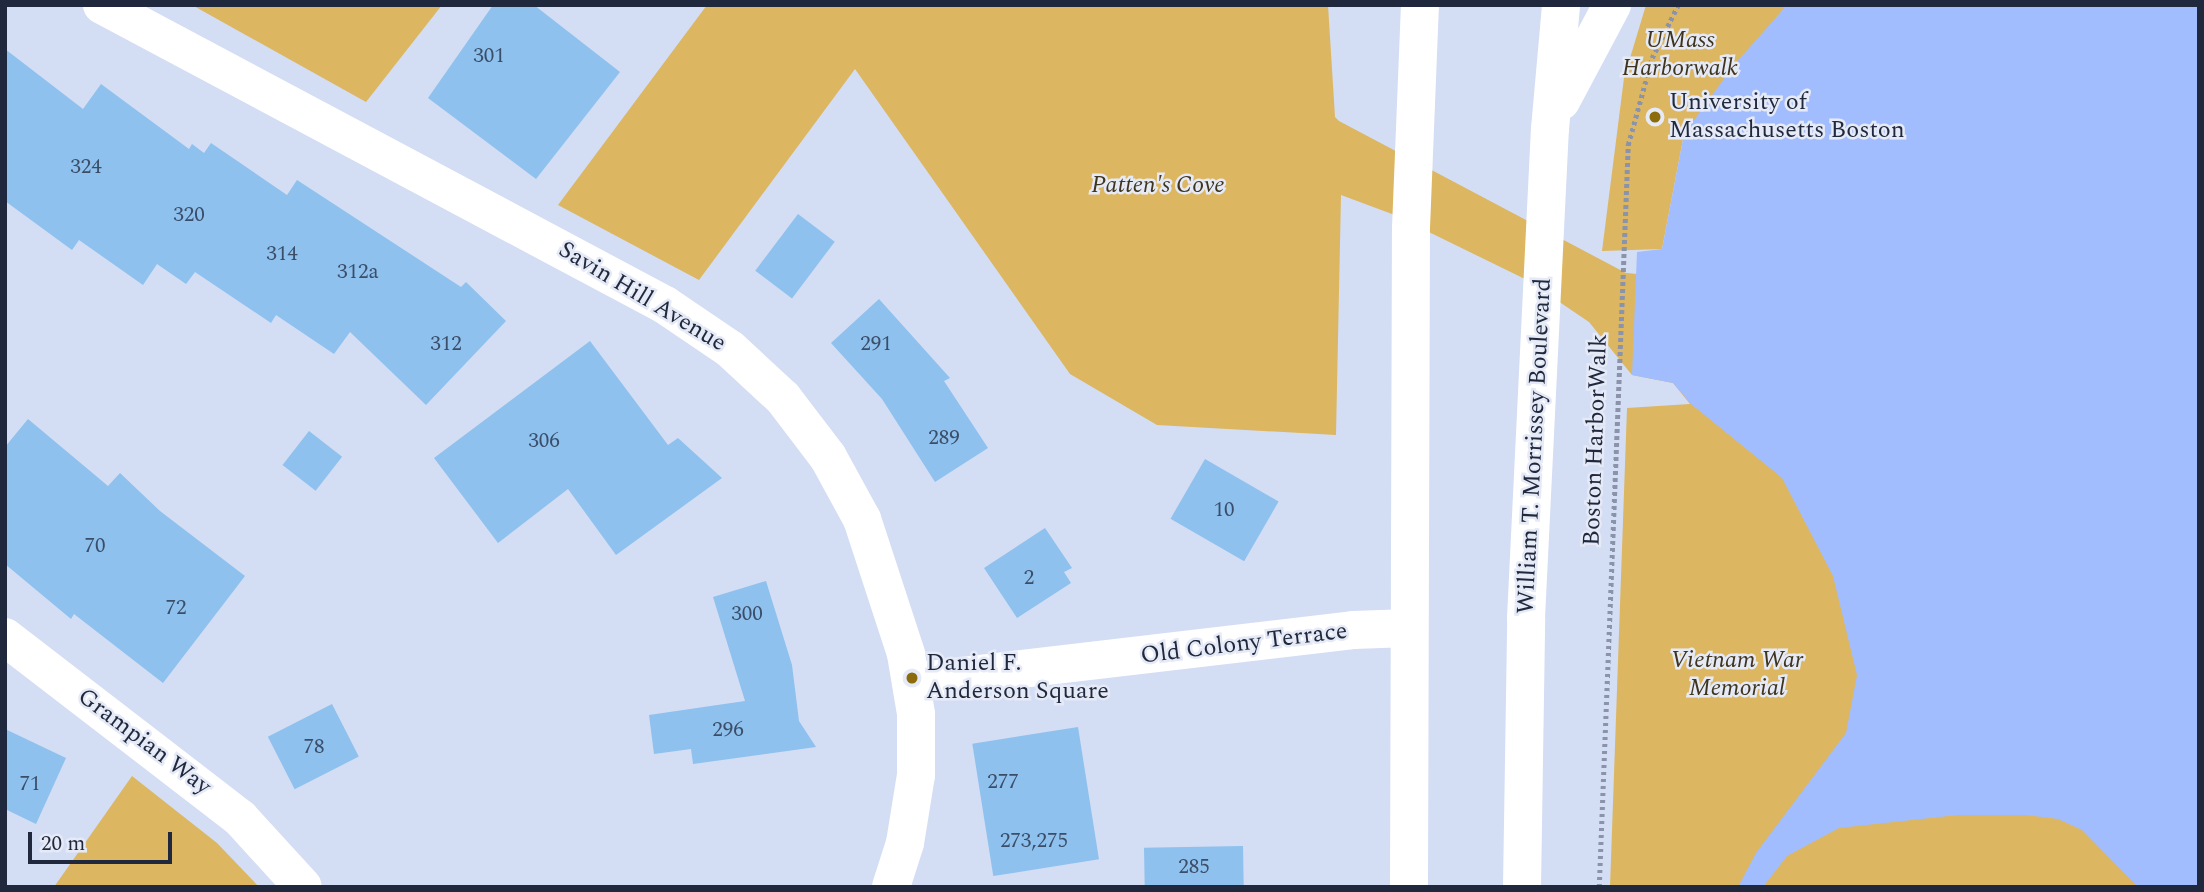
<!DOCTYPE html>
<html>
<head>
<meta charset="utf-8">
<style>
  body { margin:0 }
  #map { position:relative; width:2204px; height:892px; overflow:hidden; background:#d3ddf4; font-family:Spectral,serif }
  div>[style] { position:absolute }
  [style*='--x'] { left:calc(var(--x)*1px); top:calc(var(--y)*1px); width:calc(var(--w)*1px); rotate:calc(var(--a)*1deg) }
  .green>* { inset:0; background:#dcb660 }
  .water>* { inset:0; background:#a2bdfe }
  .building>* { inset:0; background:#8ec1ee; transform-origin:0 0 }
  .path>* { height:4.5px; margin-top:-2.25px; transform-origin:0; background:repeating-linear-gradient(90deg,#8a93a9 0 3.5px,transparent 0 7px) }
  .street>* { height:38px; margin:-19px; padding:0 19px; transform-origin:19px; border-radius:19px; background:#fff }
  .secondary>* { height:38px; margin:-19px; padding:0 19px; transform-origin:19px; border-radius:19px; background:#fff }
  .primary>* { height:38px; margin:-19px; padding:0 19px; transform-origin:19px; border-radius:19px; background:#fff }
  .dots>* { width:19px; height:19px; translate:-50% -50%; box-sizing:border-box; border:4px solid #e5eaf6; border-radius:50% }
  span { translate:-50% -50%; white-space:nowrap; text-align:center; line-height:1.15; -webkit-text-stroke:5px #e5eaf6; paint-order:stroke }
  .number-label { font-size:21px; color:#3b4e69 }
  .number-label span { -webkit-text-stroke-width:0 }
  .park-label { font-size:24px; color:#3f351e; font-style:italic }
  .poi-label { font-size:24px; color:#1f283d }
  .left { translate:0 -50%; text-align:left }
  .street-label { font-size:24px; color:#1f283d }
  .frame { position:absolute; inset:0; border:7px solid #1f283d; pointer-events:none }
  .scale { position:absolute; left:28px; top:832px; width:144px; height:32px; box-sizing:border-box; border:4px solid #1f283d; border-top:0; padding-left:9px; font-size:21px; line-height:24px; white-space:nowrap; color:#1f283d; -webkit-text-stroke:5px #e5eaf6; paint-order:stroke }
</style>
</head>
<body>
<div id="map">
  <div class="green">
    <i style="clip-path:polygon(192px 5px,442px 5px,366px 102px)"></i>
    <i style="clip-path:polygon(707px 5px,1328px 5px,1335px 117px,1339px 121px,1626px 273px,1661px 276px,2199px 5px,2199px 887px,1610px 887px,1627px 408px,1690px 404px,1673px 383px,1632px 375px,1589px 322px,1527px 280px,1392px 214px,1341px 195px,1336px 435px,1157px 425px,1070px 374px,855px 69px,699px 280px,558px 205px)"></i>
    <i style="clip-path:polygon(1646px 5px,1787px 5px,1684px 134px,1662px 249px,1602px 251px,1624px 78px)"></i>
    <i style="clip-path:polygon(132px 776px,217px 843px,259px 887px,54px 887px)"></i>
  </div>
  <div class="water">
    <i style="clip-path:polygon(1787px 5px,2199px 5px,2199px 887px,2138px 887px,2082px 830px,2058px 819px,2025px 815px,1958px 815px,1839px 828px,1787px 856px,1763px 887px,1738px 887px,1756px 853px,1846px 733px,1857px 675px,1833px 576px,1782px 478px,1691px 404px,1673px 383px,1632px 375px,1637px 252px,1662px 249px,1684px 134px,1734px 65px)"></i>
  </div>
  <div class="building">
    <i style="clip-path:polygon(493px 5px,534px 5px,620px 72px,536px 179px,428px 98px)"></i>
    <i style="clip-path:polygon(5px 49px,83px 109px,101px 84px,189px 149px,192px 144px,204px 153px,211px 143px,287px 195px,297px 180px,461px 287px,466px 282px,506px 321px,426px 405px,350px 332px,334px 354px,276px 315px,271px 323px,195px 272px,186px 284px,157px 264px,143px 285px,79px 240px,72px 250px,5px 201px)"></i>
    <i style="left:798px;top:214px;width:46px;height:71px;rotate:37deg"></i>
    <i style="clip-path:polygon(879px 299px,950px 378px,944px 381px,988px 448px,935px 482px,882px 399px,831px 343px)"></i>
    <i style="clip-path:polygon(590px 341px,668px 445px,678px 438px,722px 478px,616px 555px,568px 489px,498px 543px,434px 458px)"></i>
    <i style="clip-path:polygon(28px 419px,108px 486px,120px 473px,160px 511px,245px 576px,163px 683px,74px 614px,71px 619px,5px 564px,5px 447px)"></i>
    <i style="left:309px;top:431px;width:42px;height:43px;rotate:38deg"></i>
    <i style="left:1205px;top:459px;width:85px;height:69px;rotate:30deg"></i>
    <i style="clip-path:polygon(1045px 528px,1072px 568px,1064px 572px,1071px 583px,1017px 618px,984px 568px)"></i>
    <i style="clip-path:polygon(766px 581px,792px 665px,799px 721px,816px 747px,693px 764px,691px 749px,654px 754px,649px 715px,745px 701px,713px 597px)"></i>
    <i style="left:332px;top:704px;width:59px;height:72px;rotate:63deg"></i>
    <i style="left:1078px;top:727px;width:134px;height:107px;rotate:81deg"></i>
    <i style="clip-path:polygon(5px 729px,66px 758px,36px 824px,5px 809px)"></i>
    <i style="left:1243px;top:846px;width:41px;height:99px;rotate:89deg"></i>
  </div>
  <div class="path">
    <i style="--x:1599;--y:887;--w:743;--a:-87.76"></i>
    <i style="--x:1628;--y:145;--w:90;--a:-74.6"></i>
    <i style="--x:1652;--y:58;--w:59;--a:-63.9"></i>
  </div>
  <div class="street">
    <i style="--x:5;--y:637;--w:297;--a:37.6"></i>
    <i style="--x:240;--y:818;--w:93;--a:47.6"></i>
  </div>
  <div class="secondary">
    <i style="--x:102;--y:5;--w:638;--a:28.05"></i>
    <i style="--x:665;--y:305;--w:78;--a:34.1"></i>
    <i style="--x:730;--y:349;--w:72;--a:42.8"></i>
    <i style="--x:783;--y:398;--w:74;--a:52.7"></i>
    <i style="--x:828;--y:457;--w:71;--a:61.3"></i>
    <i style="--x:862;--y:519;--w:142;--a:71.9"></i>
    <i style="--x:906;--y:654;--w:61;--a:80.5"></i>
    <i style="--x:916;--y:714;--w:61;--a:90"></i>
    <i style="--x:916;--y:775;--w:69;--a:99.2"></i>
    <i style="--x:905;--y:843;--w:46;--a:107.7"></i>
    <i style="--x:911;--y:682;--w:445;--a:-6.7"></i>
    <i style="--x:1353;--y:630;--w:56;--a:-2"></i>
  </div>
  <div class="primary">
    <i style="--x:1561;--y:101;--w:109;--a:-62"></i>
    <i style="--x:1409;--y:887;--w:659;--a:-89.83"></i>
    <i style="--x:1411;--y:228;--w:223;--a:-87.7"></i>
    <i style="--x:1522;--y:887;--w:269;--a:-89.1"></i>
    <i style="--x:1526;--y:618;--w:490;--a:-87.2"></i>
    <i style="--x:1550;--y:129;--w:124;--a:-84.9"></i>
  </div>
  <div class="dots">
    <i style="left:1655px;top:117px;background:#8c6b0d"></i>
    <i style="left:912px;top:678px;background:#8c6b0d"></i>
  </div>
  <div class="number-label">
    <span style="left:489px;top:56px">301</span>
    <span style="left:86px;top:167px">324</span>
    <span style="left:189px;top:215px">320</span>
    <span style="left:282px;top:254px">314</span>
    <span style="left:358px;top:272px">312a</span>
    <span style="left:446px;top:344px">312</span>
    <span style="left:876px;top:344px">291</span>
    <span style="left:944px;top:438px">289</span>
    <span style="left:544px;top:441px">306</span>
    <span style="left:1224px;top:510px">10</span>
    <span style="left:95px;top:546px">70</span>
    <span style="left:1029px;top:578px">2</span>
    <span style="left:176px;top:608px">72</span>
    <span style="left:747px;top:614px">300</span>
    <span style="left:728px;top:730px">296</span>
    <span style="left:314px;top:747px">78</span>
    <span style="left:1003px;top:782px">277</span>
    <span style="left:30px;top:784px">71</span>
    <span style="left:1034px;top:841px">273,275</span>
    <span style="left:1194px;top:867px">285</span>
  </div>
  <div class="park-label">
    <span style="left:1680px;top:55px">UMass<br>Harborwalk</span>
    <span style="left:1158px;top:186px">Patten's Cove</span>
    <span style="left:1737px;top:675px">Vietnam War<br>Memorial</span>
  </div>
  <div class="poi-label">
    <span class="left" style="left:1669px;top:117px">University of<br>Massachusetts Boston</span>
    <span class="left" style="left:926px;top:678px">Daniel F.<br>Anderson Square</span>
  </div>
  <div class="street-label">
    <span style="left:642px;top:297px;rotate:31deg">Savin Hill Avenue</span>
    <span style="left:1596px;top:440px;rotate:-88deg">Boston HarborWalk</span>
    <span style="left:1535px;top:446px;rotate:-87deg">William T. Morrissey Boulevard</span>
    <span style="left:1244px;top:644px;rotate:-7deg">Old Colony Terrace</span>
    <span style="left:144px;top:742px;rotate:37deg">Grampian Way</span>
  </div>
  <div class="frame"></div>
  <div class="scale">20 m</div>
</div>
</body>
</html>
